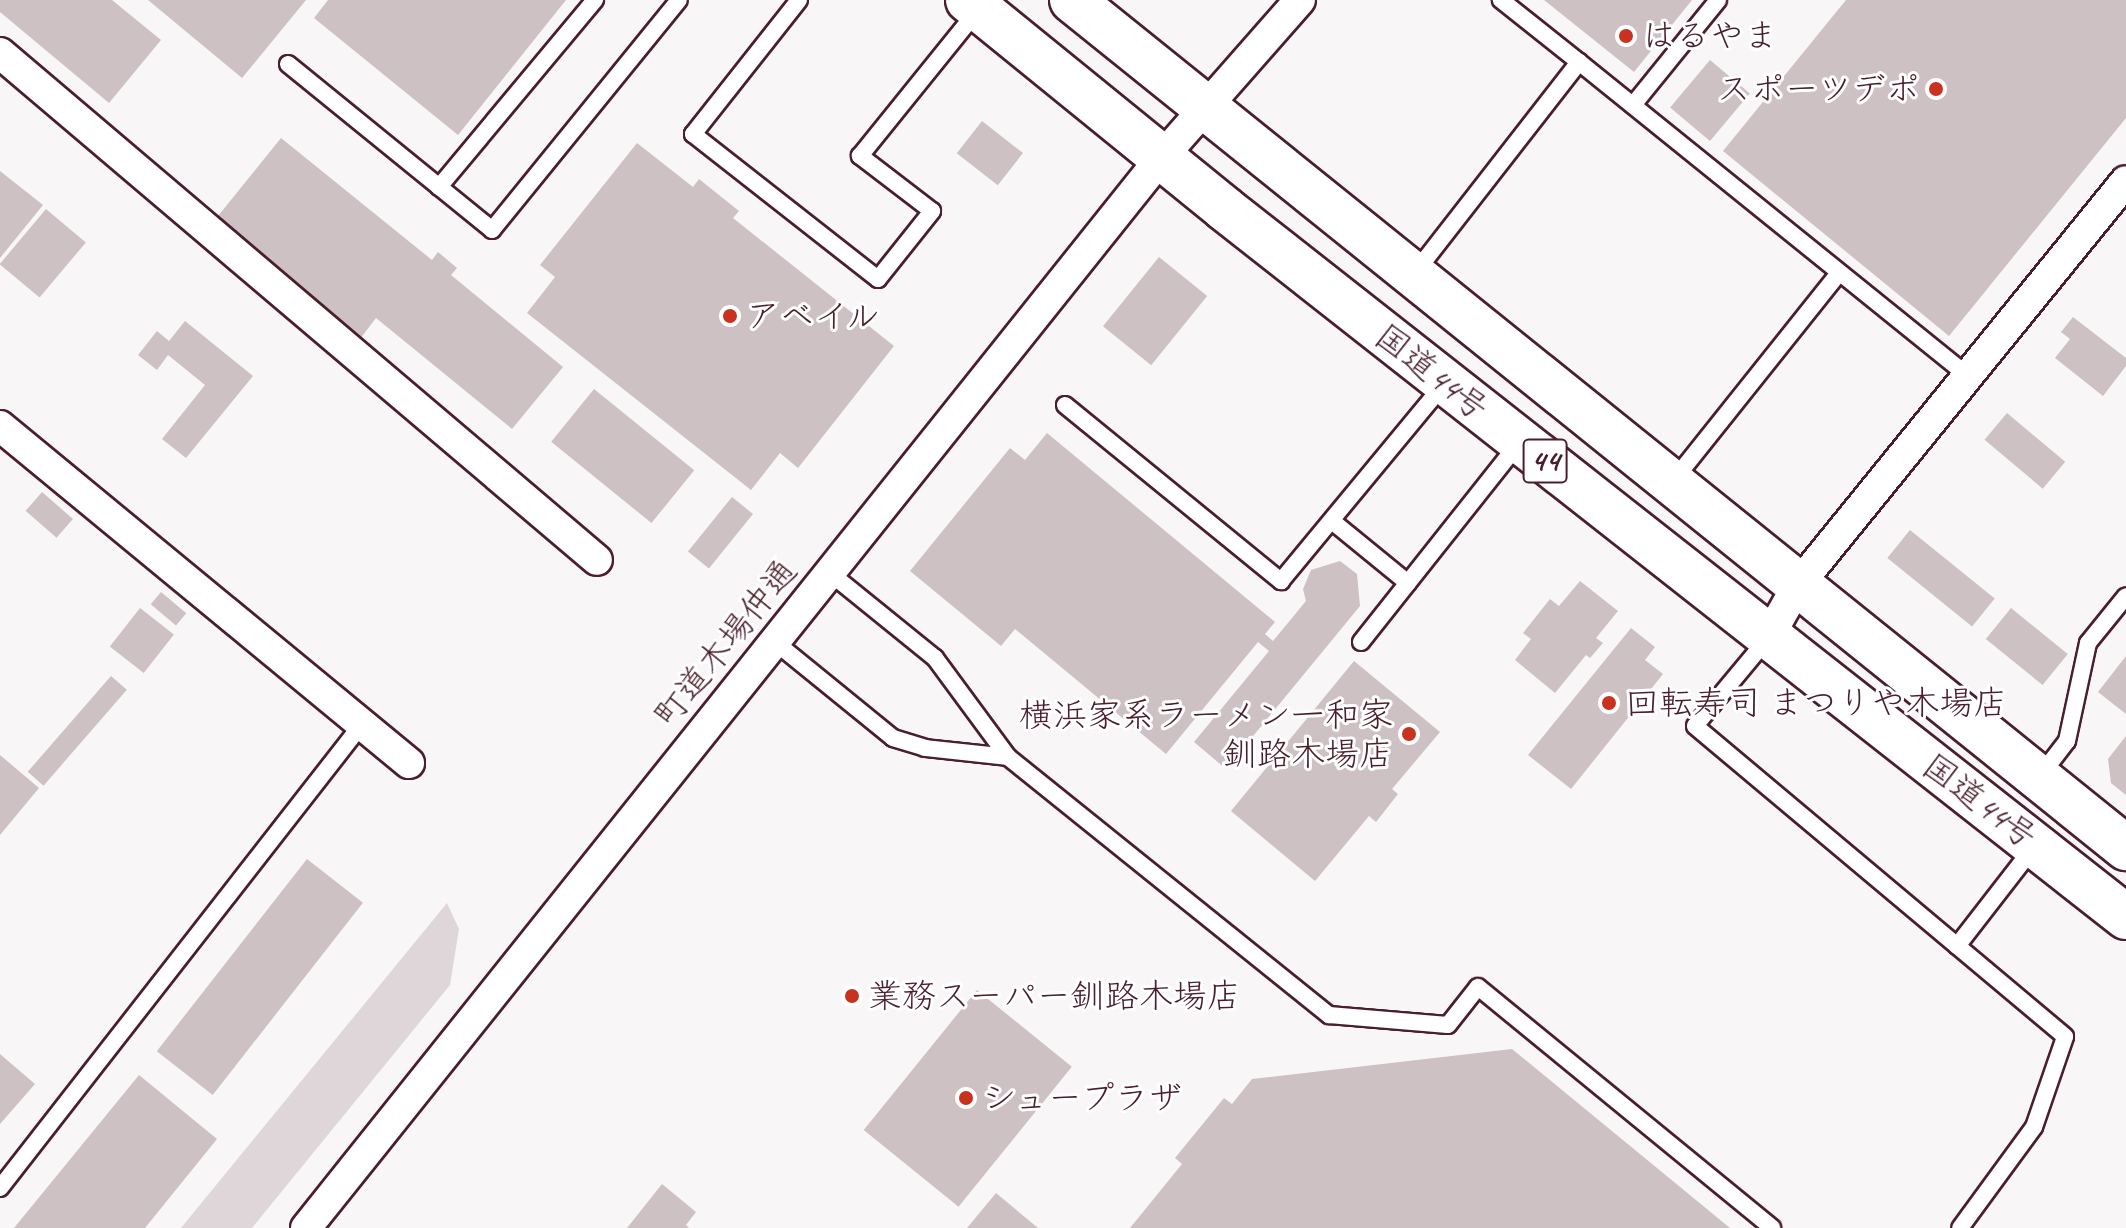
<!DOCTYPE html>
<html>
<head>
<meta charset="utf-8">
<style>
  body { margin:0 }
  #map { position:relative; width:2126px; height:1228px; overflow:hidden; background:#f8f6f7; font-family:Caveat,"Klee One",sans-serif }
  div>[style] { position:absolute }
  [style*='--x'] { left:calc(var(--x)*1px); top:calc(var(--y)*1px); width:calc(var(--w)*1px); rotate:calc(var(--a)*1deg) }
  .green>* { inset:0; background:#ded6d9 }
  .building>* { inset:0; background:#cdc1c4; transform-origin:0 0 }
  .roads { filter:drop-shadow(2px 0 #4a1f2b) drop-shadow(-2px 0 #4a1f2b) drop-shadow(0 2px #4a1f2b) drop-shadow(0 -2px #4a1f2b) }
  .service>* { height:16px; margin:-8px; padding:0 8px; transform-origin:8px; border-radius:8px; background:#fff }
  .minor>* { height:30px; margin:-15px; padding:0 15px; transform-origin:15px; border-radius:15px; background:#fff }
  .trunk>* { height:44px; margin:-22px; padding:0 22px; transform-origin:22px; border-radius:22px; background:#fff }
  .dots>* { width:22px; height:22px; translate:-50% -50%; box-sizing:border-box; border:4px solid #fff; border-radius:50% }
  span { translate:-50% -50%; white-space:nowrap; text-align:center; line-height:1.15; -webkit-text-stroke:6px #fff; paint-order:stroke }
  .shield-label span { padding:2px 6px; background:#fff; border:2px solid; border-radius:6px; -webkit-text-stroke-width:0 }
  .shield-label { font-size:32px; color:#4a1f2b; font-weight:700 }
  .poi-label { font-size:34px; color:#4a1f2b }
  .left { translate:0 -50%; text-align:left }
  .right { translate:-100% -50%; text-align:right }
  .street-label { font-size:34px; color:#4a1f2b }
</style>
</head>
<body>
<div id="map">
  <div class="green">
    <i style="clip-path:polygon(447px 903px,459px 929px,450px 985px,252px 1228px,181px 1228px)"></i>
  </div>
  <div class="building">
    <i style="clip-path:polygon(0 0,112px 0,161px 40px,109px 103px,0 12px)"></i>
    <i style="clip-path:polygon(148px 0,306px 0,242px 78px)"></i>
    <i style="clip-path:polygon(328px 0,566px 0,458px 135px,314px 18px)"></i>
    <i style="clip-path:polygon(1544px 0,1692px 0,1634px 72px)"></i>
    <i style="clip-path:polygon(1846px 0,2126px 0,2126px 118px,1949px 336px,1723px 151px)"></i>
    <i style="left:1710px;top:60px;width:52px;height:62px;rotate:40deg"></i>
    <i style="left:982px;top:121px;width:52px;height:41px;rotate:38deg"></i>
    <i style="clip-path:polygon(281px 138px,432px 260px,438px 252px,457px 268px,451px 275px,563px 367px,512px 429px,376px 318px,360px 339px,214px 221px)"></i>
    <i style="clip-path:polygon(637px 143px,693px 187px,699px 179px,739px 211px,733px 218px,894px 346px,798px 468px,780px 453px,751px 490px,527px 313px,555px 277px,540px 265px)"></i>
    <i style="clip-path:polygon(0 171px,43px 205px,0 258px)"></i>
    <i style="left:46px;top:209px;width:52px;height:72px;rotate:40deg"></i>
    <i style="left:1159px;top:257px;width:62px;height:89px;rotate:39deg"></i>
    <i style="clip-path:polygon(2073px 317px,2126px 358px,2126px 366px,2103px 396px,2055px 358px,2070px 339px,2061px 332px)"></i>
    <i style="clip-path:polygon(185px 321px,253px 376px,186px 458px,162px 439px,205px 385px,168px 355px,157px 370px,138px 355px,157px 331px,169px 341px)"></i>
    <i style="left:594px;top:389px;width:129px;height:68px;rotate:39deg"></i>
    <i style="left:2007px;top:413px;width:76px;height:35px;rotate:40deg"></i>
    <i style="clip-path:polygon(1047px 433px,1275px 622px,1265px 634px,1273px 641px,1306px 601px,1303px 589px,1311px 570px,1340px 561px,1357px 574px,1360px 606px,1226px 769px,1194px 742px,1269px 651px,1258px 642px,1166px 754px,1015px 629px,1001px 646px,910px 571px,1010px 448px,1025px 460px)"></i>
    <i style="left:42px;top:492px;width:41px;height:25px;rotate:41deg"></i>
    <i style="left:732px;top:497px;width:27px;height:70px;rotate:39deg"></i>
    <i style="left:1910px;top:530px;width:109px;height:36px;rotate:39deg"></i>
    <i style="clip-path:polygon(1580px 581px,1618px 611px,1596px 638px,1603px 643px,1590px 658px,1586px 655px,1555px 693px,1515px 660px,1531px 639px,1523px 633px,1550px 599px,1559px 606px)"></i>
    <i style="left:161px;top:592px;width:33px;height:16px;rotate:40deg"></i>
    <i style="left:140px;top:608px;width:43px;height:49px;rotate:38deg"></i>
    <i style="left:2011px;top:608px;width:73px;height:40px;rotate:39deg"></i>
    <i style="clip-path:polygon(1631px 628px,1655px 647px,1645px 660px,1663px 674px,1571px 789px,1528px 755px)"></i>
    <i style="clip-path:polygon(2126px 656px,2126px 714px,2098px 692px)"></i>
    <i style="clip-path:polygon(1354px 661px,1440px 732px,1392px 789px,1398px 794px,1376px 822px,1369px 816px,1315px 881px,1231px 811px)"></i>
    <i style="left:111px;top:676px;width:21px;height:127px;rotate:41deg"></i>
    <i style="clip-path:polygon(2126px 736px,2126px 795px,2111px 783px,2108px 759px)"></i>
    <i style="clip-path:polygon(0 755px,39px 788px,0 835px)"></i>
    <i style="left:307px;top:859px;width:71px;height:244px;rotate:38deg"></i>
    <i style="left:977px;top:990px;width:122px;height:180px;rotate:39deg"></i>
    <i style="clip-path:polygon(1512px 1049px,1730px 1228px,1130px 1228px,1182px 1164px,1175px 1158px,1224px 1098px,1232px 1104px,1252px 1079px)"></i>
    <i style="clip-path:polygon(0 1054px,35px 1084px,0 1124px)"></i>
    <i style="clip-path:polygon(139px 1075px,217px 1139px,145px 1228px,14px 1228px)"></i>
    <i style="clip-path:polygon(662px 1184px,696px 1212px,686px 1225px,689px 1228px,627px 1228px)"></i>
    <i style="clip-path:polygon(996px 1193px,1038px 1228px,967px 1228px)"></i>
  </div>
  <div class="roads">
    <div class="service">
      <i style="--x:799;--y:0;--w:171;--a:128.3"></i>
      <i style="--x:693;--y:134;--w:235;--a:38.1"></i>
      <i style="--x:878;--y:279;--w:87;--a:-51.5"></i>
      <i style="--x:932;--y:211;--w:91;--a:-142.6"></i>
      <i style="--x:860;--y:156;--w:188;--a:-51.1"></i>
      <i style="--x:1579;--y:62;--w:500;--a:38.9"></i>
      <i style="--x:288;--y:64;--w:263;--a:39.1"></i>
      <i style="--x:492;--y:230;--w:296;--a:-50.9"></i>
      <i style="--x:1633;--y:105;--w:135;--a:-51"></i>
      <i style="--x:439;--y:187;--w:244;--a:-50.2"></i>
      <i style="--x:1414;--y:274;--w:269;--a:-52.1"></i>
      <i style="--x:1579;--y:62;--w:100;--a:-141.5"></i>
      <i style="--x:1065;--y:405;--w:279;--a:39.2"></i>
      <i style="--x:1281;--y:581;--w:256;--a:-50.4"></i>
      <i style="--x:1673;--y:481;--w:266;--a:-51.4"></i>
      <i style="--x:1332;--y:521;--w:98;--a:39.2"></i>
      <i style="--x:830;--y:573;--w:135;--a:39"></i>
      <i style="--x:935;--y:658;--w:123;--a:53.6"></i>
      <i style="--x:1008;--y:757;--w:412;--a:38.8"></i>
      <i style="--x:1329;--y:1015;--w:119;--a:4.8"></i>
      <i style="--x:1448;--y:1025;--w:48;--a:-51.7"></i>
      <i style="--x:1478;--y:987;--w:380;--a:39.3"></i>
      <i style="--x:1768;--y:638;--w:114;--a:129.7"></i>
      <i style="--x:1695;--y:726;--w:483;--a:40"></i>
      <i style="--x:2065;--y:1037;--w:95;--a:109"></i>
      <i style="--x:2034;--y:1127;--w:125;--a:126.2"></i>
      <i style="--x:775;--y:642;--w:152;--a:39.1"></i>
      <i style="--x:893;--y:738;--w:34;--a:17"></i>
      <i style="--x:925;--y:748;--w:83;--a:6.2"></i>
      <i style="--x:1361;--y:642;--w:254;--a:-51.6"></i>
      <i style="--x:2040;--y:776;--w:44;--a:-52.4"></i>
      <i style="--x:2067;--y:741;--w:100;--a:-77.9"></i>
      <i style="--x:2088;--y:643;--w:60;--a:-51"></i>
      <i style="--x:1957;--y:946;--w:124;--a:-52.2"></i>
      <i style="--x:0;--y:1188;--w:589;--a:-52.04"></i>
    </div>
    <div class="minor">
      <i style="--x:0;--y:53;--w:783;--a:40.34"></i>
      <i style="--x:0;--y:426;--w:530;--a:39.49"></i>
      <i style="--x:1768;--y:638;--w:61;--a:-60.5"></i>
      <i style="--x:1798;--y:585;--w:520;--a:-50.93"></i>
      <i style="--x:306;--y:1228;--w:1371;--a:-51.37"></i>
      <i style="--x:1162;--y:157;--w:209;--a:-48.7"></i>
    </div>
    <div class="trunk">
      <i style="--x:968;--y:0;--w:331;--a:39.1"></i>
      <i style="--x:1225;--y:209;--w:1146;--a:38.16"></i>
      <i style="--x:1072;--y:0;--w:1353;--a:38.82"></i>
    </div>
  </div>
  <div class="dots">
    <i style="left:1626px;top:36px;background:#c8321e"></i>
    <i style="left:1936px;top:89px;background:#c8321e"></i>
    <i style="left:730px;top:316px;background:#c8321e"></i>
    <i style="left:1609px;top:703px;background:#c8321e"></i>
    <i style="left:1409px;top:734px;background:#c8321e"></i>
    <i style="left:852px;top:996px;background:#c8321e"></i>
    <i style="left:966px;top:1098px;background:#c8321e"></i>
  </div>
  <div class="shield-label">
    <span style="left:1545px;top:461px">44</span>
  </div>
  <div class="poi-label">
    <span class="left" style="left:1642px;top:36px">はるやま</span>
    <span class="right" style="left:1920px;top:89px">スポーツデポ</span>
    <span class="left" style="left:746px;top:316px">アベイル</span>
    <span class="left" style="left:1625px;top:703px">回転寿司 まつりや木場店</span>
    <span class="right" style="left:1393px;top:734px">横浜家系ラーメン一和家<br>釧路木場店</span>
    <span class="left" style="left:868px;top:996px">業務スーパー釧路木場店</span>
    <span class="left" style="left:982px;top:1098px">シュープラザ</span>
  </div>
  <div class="street-label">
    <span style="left:1432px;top:372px;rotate:38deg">国道44号</span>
    <span style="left:725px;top:643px;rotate:-51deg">町道木場仲通</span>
    <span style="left:1980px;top:801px;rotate:37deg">国道44号</span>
  </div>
</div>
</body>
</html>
